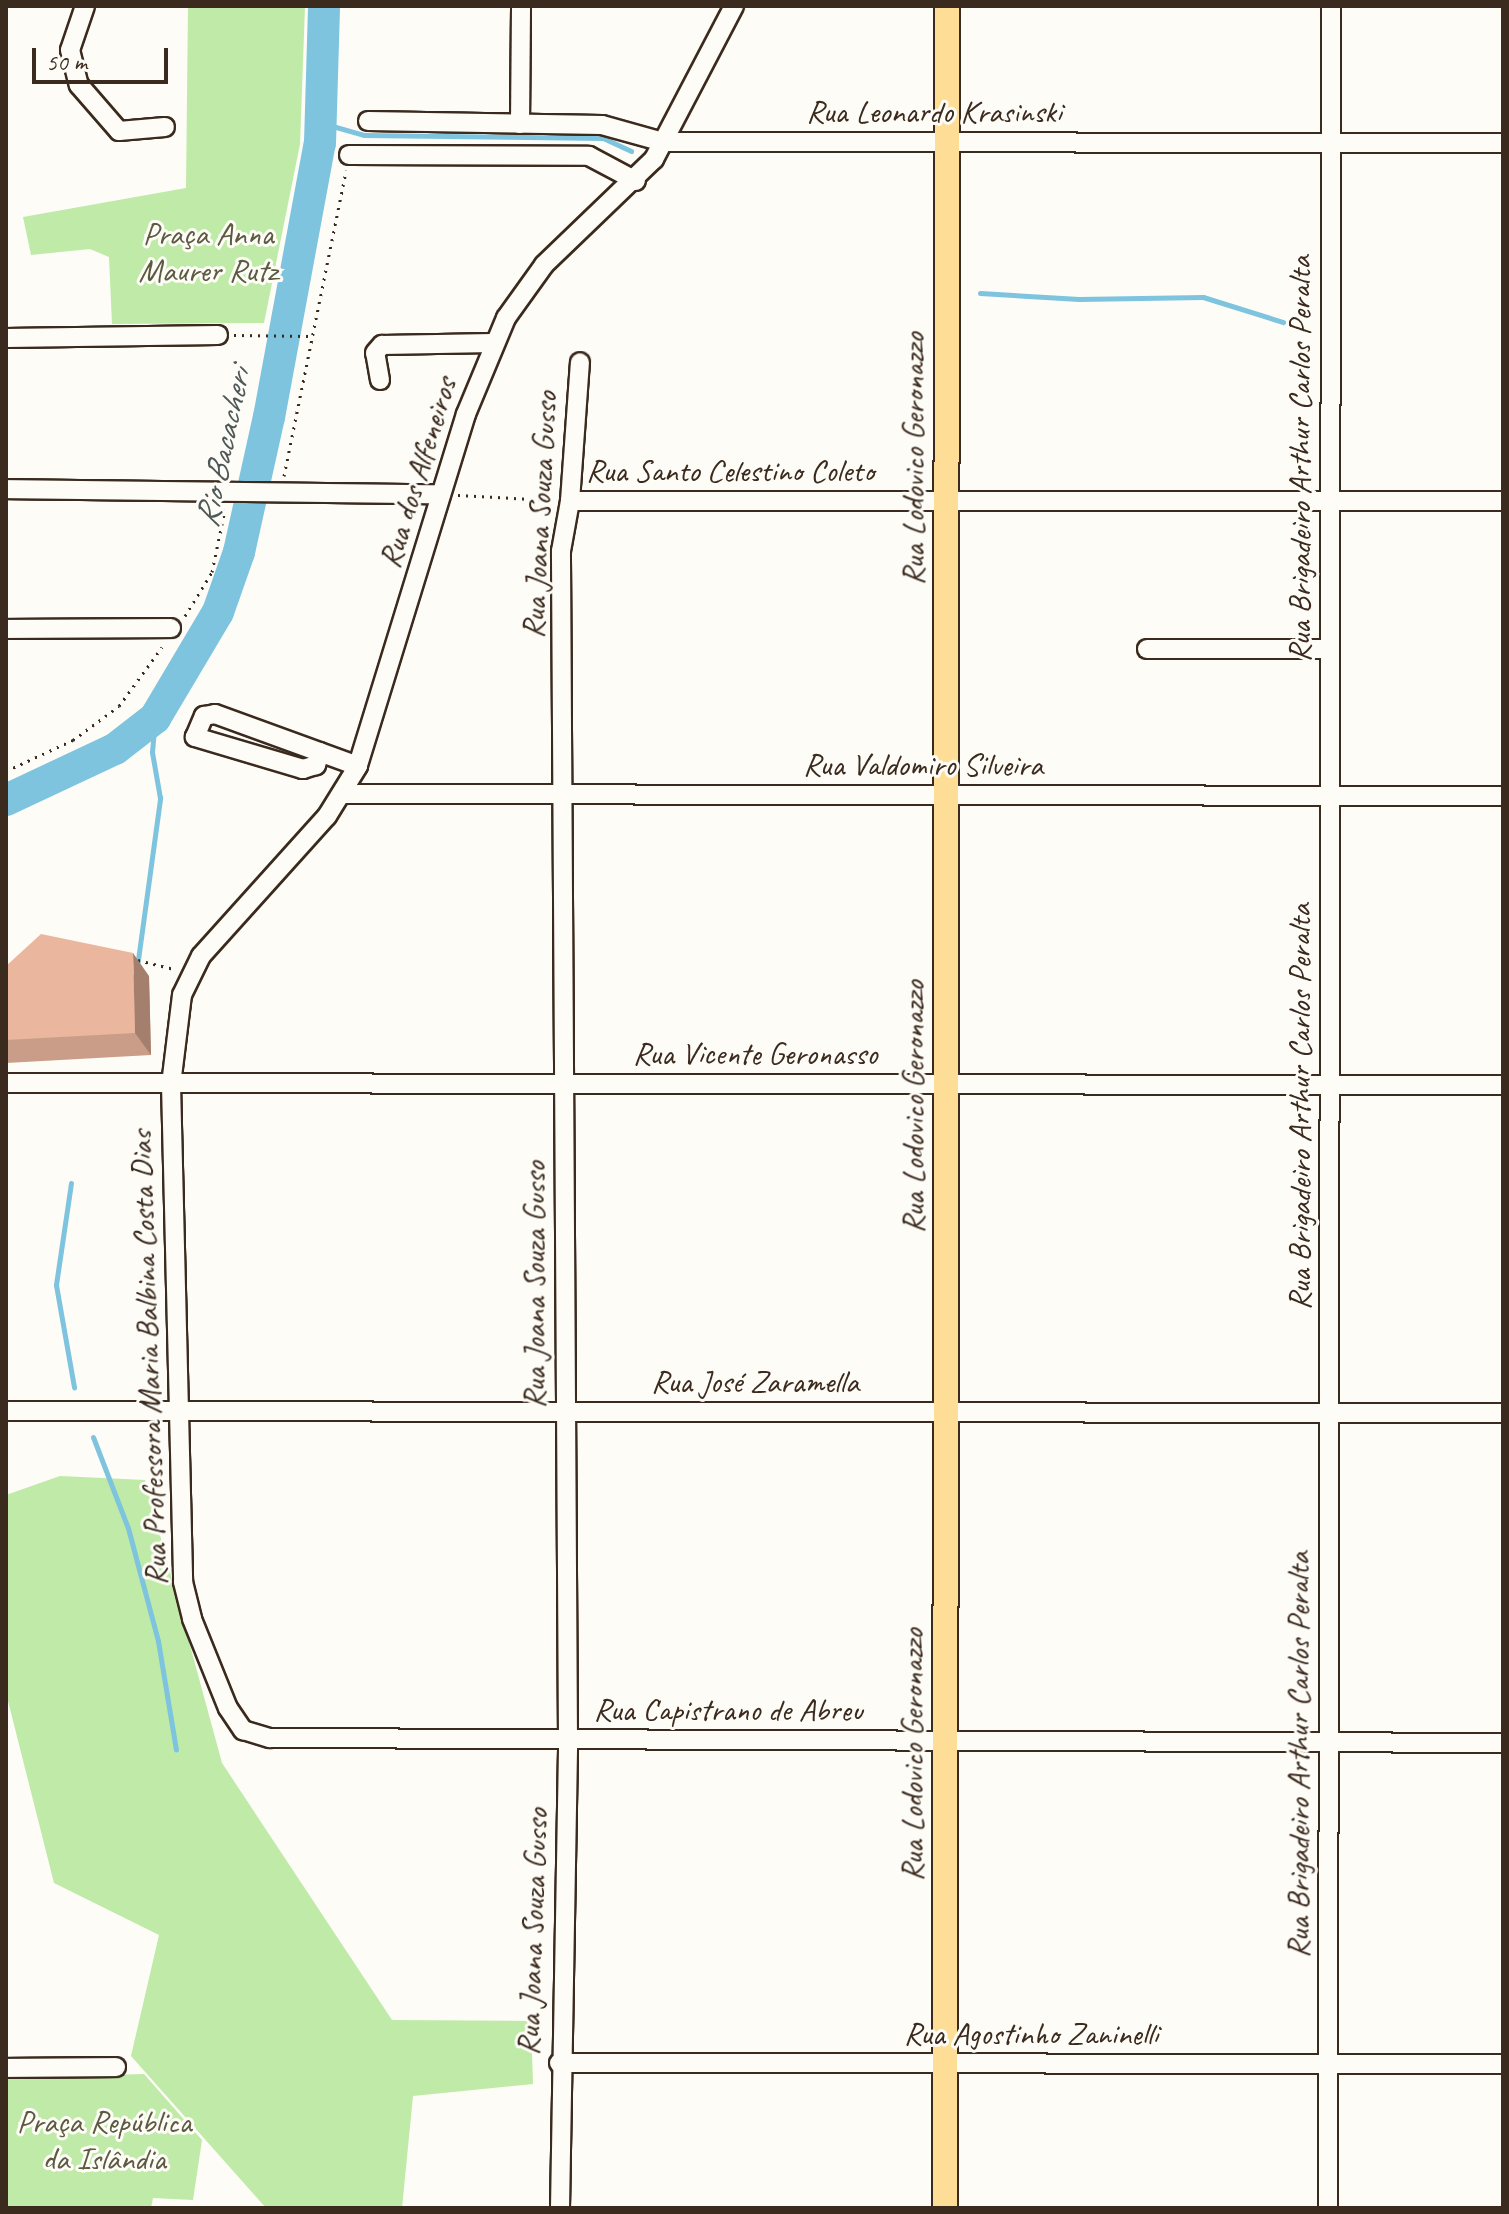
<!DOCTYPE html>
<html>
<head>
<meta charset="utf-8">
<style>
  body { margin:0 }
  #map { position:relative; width:1509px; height:2214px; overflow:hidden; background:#fdfcf7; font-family:Caveat,sans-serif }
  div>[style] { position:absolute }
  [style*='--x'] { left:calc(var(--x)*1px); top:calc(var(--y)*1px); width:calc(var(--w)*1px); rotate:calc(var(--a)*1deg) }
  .green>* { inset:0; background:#bfeaa7 }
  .stream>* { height:5px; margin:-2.5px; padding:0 2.5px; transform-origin:2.5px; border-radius:2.5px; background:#7ec4df }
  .river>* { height:32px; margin:-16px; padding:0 16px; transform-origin:16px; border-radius:16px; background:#7ec4df }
  .path>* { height:3px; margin-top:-1.5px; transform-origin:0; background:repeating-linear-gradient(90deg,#3b2a1e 0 2px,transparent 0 8px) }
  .roads { filter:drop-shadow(2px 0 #3b2a1e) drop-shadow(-2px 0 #3b2a1e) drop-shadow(0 2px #3b2a1e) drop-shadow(0 -2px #3b2a1e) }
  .minor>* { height:18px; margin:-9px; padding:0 9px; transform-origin:9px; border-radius:9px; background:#fdfcf7 }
  .major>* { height:24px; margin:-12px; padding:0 12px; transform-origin:12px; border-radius:12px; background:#fede96 }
  .wall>* { inset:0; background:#c99d87 }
  .shaded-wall>* { inset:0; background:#a47f6e }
  .building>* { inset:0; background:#eab69d }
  span { translate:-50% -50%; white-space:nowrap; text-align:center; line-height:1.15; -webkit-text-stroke:6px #fdfcf7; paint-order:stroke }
  .street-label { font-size:32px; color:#3b2a1e }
  .park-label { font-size:32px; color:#5c5a40 }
  .water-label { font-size:34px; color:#4f5858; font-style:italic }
  .frame { position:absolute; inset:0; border:8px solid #3b2a1e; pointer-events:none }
  .scale { position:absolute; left:32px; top:48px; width:136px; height:36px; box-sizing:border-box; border:4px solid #3b2a1e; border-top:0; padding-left:10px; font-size:24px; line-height:28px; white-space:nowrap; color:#3b2a1e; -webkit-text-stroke:6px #fdfcf7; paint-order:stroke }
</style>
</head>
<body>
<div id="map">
  <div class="green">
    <i style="clip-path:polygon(188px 6px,305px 6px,300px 144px,264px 323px,112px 324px,109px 257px,90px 249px,31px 255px,23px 217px,186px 188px)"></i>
    <i style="clip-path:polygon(60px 1476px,145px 1480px,222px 1763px,392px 2020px,531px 2021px,533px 2084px,413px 2096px,402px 2208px,266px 2208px,131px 2056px,159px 1935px,54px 1883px,6px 1693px,6px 1495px)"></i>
    <i style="clip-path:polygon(144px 2074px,202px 2140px,193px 2200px,153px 2198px,151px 2208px,6px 2208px,6px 2078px)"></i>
  </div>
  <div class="stream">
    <i style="--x:322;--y:123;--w:44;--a:15.9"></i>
    <i style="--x:364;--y:135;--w:239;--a:0.7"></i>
    <i style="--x:603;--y:138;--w:31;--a:25"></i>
    <i style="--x:980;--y:293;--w:99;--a:3.5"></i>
    <i style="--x:1079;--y:299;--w:124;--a:-0.9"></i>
    <i style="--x:1203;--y:297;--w:84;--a:17.4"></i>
    <i style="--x:137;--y:967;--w:171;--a:-82.2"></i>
    <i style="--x:160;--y:798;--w:47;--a:-99.9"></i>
    <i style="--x:152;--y:752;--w:34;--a:-85"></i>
    <i style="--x:71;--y:1183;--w:103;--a:98.4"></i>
    <i style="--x:56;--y:1285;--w:104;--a:80"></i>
    <i style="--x:93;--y:1437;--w:97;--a:69"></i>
    <i style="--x:128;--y:1528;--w:117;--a:75.1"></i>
    <i style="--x:158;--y:1641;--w:110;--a:80.6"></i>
  </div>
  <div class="river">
    <i style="--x:6;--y:800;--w:120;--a:-25.1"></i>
    <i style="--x:115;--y:749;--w:51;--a:-37.8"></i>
    <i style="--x:155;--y:718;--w:123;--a:-59.3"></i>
    <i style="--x:218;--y:612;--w:64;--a:-70.7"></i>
    <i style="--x:239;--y:552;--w:138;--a:-77.5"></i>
    <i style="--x:269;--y:417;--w:279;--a:-79.5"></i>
    <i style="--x:320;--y:143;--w:137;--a:-88.3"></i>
  </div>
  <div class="path">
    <i style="--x:234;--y:335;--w:76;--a:0.8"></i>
    <i style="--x:284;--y:476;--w:312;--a:-78.5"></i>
    <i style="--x:458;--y:495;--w:92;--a:3.1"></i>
    <i style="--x:185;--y:616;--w:52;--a:-58.5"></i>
    <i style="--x:212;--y:572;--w:64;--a:-78.3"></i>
    <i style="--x:6;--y:771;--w:74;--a:-24.8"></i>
    <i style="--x:73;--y:740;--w:57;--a:-36.5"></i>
    <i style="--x:119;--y:706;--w:73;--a:-53.9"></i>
    <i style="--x:138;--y:960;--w:36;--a:14"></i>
  </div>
  <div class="roads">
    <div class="minor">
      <i style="--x:85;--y:6;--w:46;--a:108.8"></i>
      <i style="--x:70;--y:50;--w:36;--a:76"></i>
      <i style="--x:79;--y:85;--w:61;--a:49"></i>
      <i style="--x:119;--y:131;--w:46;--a:-5"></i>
      <i style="--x:734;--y:6;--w:173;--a:117.6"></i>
      <i style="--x:654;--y:159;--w:153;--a:136.1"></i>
      <i style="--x:544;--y:265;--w:65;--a:125.6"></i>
      <i style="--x:506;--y:318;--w:104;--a:112.6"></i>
      <i style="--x:466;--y:414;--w:368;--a:107.1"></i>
      <i style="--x:358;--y:766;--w:59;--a:121.8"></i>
      <i style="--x:327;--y:816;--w:188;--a:132"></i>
      <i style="--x:201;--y:956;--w:43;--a:116"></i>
      <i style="--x:182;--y:995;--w:90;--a:97"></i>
      <i style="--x:171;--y:1084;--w:498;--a:88.6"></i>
      <i style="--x:183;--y:1582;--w:38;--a:76"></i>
      <i style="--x:192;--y:1619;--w:96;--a:68"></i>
      <i style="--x:228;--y:1708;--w:27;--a:56"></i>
      <i style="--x:243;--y:1730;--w:28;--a:17"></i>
      <i style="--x:270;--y:1738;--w:1233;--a:0.23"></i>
      <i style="--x:368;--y:121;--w:234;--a:1"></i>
      <i style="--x:602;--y:125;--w:63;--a:15.6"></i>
      <i style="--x:663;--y:142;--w:840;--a:0.07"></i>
      <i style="--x:520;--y:124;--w:118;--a:-89.5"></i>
      <i style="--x:349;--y:155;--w:240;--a:0.2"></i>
      <i style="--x:589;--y:156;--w:53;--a:28"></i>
      <i style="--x:6;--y:338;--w:212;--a:-0.8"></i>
      <i style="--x:380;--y:380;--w:27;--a:-100"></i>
      <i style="--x:375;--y:353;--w:11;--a:-49"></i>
      <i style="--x:382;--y:345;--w:111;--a:-1"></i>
      <i style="--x:6;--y:489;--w:435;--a:0.7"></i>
      <i style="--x:570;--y:501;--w:933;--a:0"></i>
      <i style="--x:6;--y:629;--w:165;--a:-0.3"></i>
      <i style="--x:1147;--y:649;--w:183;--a:0"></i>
      <i style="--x:320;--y:752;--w:14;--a:107"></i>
      <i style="--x:316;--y:765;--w:14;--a:163"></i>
      <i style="--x:303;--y:769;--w:113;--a:-163.5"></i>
      <i style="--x:195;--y:737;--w:23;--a:-67"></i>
      <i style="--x:204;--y:716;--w:11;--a:-10"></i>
      <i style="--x:215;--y:714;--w:152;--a:20"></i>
      <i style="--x:344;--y:794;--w:1159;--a:0.1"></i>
      <i style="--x:6;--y:1083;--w:1497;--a:0.08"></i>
      <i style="--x:6;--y:1411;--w:1497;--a:0.08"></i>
      <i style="--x:559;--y:2063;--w:944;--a:0.06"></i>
      <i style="--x:6;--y:2068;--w:110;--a:-0.5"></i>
      <i style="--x:560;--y:2208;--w:469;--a:-89"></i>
      <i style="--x:568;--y:1739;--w:1188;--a:-90.34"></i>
      <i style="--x:561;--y:551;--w:51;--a:-79.8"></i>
      <i style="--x:570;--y:501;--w:139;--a:-85.9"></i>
      <i style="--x:1328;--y:2208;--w:2202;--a:-89.92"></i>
    </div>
    <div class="major">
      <i style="--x:945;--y:2208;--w:2202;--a:-89.95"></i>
    </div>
  </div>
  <div class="wall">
    <i style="clip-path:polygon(6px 966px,149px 976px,151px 1055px,6px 1063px)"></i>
  </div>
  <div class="shaded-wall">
    <i style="clip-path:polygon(133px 953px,149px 976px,151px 1055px,135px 1033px)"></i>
  </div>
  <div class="building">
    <i style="clip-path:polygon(41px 934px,133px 953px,135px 1033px,6px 1040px,6px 966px)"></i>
  </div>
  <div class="street-label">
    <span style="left:934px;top:112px">Rua Leonardo Krasinski</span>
    <span style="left:914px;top:459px;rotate:-90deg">Rua Lodovico Geronazzo</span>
    <span style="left:1300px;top:459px;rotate:-90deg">Rua Brigadeiro Arthur Carlos Peralta</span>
    <span style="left:730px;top:471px">Rua Santo Celestino Coleto</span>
    <span style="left:418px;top:473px;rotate:-73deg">Rua dos Alfeneiros</span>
    <span style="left:540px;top:515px;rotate:-87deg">Rua Joana Souza Gusso</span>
    <span style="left:923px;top:765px">Rua Valdomiro Silveira</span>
    <span style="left:755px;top:1054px">Rua Vicente Geronasso</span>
    <span style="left:914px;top:1107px;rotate:-90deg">Rua Lodovico Geronazzo</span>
    <span style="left:1300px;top:1107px;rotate:-90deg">Rua Brigadeiro Arthur Carlos Peralta</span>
    <span style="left:535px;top:1285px;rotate:-90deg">Rua Joana Souza Gusso</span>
    <span style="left:149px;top:1358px;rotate:-92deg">Rua Professora Maria Balbina Costa Dias</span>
    <span style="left:755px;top:1382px">Rua José Zaramella</span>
    <span style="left:728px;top:1710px">Rua Capistrano de Abreu</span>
    <span style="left:913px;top:1755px;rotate:-90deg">Rua Lodovico Geronazzo</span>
    <span style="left:1299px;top:1755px;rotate:-90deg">Rua Brigadeiro Arthur Carlos Peralta</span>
    <span style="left:533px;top:1932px;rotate:-88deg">Rua Joana Souza Gusso</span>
    <span style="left:1031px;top:2034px">Rua Agostinho Zaninelli</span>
  </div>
  <div class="park-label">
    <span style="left:208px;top:253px">Praça Anna<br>Maurer Rutz</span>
    <span style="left:104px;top:2141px">Praça República<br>da Islândia</span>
  </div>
  <div class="water-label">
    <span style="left:222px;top:448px;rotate:-78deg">Rio Bacacheri</span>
  </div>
  <div class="frame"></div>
  <div class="scale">50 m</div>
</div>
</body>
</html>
